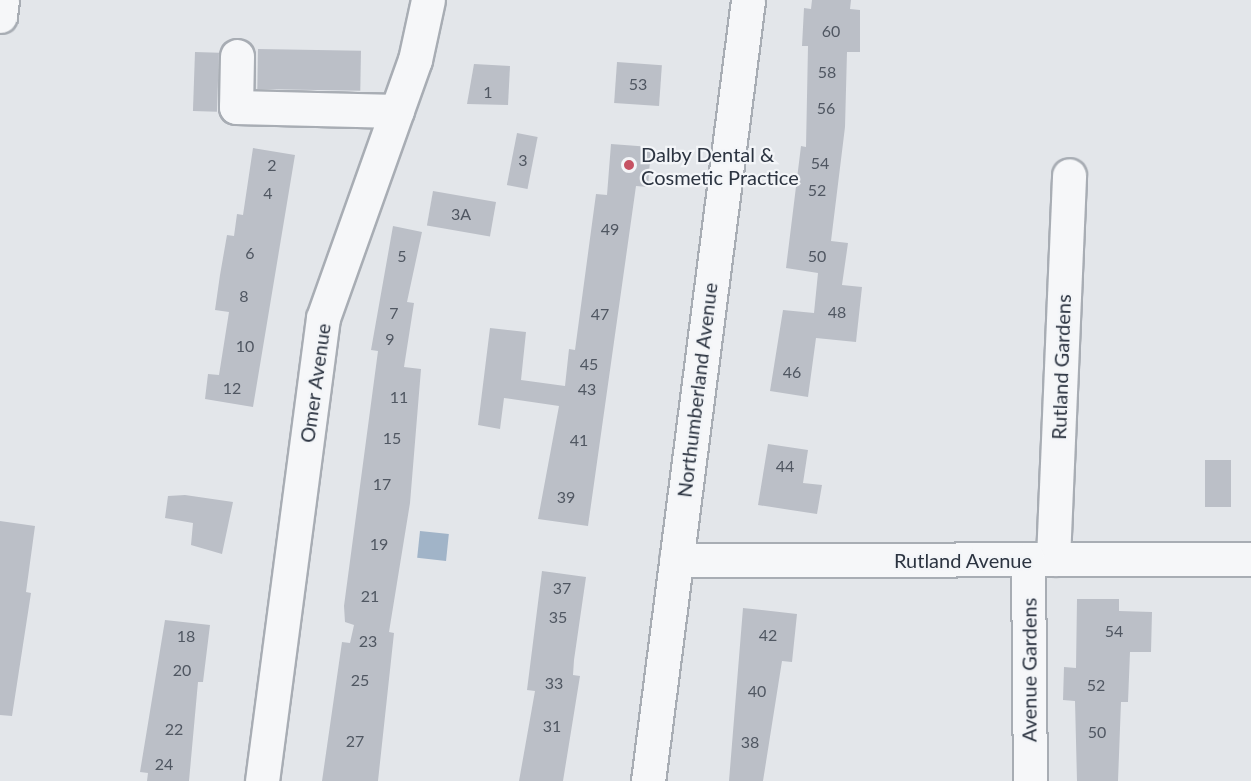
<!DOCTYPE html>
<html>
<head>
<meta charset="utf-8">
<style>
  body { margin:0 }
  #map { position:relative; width:1251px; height:781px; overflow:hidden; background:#e3e6ea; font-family:Lato,sans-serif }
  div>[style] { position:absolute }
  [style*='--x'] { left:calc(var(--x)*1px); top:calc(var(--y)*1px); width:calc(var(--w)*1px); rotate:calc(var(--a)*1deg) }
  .water>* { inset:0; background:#a1b4c8; transform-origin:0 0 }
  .building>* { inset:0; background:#bbbfc7; transform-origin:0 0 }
  .roads { filter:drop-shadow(2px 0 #a8adb4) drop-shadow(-2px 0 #a8adb4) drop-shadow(0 2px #a8adb4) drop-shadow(0 -2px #a8adb4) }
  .minor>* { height:33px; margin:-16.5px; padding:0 16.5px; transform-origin:16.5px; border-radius:16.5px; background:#f6f7f9 }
  .dots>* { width:16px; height:16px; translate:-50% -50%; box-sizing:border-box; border:3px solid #f3f5f8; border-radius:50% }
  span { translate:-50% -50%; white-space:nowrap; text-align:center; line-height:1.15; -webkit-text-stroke:4.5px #f3f5f8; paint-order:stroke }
  .number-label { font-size:16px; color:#505762 }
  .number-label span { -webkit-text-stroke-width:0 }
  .poi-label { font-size:20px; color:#2c3441 }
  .left { translate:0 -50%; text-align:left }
  .street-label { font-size:20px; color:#2c3441 }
</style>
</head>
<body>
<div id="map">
  <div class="water">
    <i style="left:420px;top:531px;width:29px;height:27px;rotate:6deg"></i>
  </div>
  <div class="building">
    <i style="clip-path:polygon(812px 0,851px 0,850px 9px,860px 10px,860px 52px,847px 52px,845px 127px,831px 241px,848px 243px,842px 285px,862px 287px,856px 342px,816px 338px,808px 397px,770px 391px,783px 310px,814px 313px,818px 273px,786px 268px,801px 146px,806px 147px,808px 46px,802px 46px,804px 8px,811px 9px)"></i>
    <i style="left:258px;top:49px;width:103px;height:40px;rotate:1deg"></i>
    <i style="left:195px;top:52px;width:24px;height:59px;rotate:2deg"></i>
    <i style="left:617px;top:62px;width:45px;height:41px;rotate:4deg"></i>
    <i style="clip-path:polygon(474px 64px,510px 66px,508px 105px,467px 104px)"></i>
    <i style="left:517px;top:133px;width:21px;height:53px;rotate:11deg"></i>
    <i style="clip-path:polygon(611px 144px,651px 147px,648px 187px,636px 186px,588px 526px,538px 519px,559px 406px,504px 398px,500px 429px,478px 425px,490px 328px,526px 332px,521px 380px,565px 386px,569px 349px,575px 350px,596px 194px,607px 195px)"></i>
    <i style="clip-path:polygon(253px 148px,295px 155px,253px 407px,205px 399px,208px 374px,219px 375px,229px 312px,215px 310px,220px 275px,227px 235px,234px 236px,237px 214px,243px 215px)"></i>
    <i style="left:433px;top:191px;width:64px;height:35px;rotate:10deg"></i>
    <i style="clip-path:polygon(393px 226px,422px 232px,407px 302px,414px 303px,404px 367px,421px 369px,410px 503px,389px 632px,394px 633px,378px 781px,322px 781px,342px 642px,350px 643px,354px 625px,345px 622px,344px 606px,378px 351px,371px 350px)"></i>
    <i style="clip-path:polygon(768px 444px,808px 450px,803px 483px,822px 485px,817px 514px,758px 505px)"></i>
    <i style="left:1205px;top:460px;width:26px;height:47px"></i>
    <i style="clip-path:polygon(185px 495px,233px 502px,222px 554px,191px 545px,193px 523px,165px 518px,168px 496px)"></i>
    <i style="clip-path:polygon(0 521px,35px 526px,26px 592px,31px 593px,12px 716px,0 715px)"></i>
    <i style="clip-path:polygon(542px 571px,586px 577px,574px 660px,573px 675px,580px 676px,563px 781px,519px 781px,535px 691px,527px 690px)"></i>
    <i style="clip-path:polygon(1077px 599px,1119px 599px,1119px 611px,1152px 612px,1151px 652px,1130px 652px,1128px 702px,1121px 702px,1118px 781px,1077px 781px,1075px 701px,1063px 700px,1064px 667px,1076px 668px)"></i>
    <i style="clip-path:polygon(743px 608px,797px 614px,792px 662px,782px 661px,763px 781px,729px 781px)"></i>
    <i style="clip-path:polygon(165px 620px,210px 625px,203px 682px,198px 682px,189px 781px,147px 781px,148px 773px,140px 772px)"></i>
  </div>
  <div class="roads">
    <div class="minor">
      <i style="--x:0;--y:16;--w:16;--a:-83"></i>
      <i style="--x:237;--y:56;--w:51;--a:91.1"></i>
      <i style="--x:236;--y:107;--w:161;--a:1.4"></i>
      <i style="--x:1053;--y:559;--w:384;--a:-87.6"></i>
      <i style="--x:676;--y:560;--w:575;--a:-0.1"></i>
      <i style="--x:1028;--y:560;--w:221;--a:89.5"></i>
      <i style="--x:262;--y:781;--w:467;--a:-82.5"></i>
      <i style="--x:323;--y:318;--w:274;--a:-70.4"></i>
      <i style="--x:415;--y:60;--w:61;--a:-77.8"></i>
      <i style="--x:648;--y:781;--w:787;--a:-82.7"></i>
    </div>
  </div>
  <div class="dots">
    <i style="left:629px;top:165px;background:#c65263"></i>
  </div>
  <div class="number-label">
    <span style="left:831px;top:31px">60</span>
    <span style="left:827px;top:72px">58</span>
    <span style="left:638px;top:84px">53</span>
    <span style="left:488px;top:92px">1</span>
    <span style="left:826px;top:108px">56</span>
    <span style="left:523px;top:160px">3</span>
    <span style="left:820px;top:163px">54</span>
    <span style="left:272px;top:165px">2</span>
    <span style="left:817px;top:190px">52</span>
    <span style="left:268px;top:193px">4</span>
    <span style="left:461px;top:214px">3A</span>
    <span style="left:610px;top:229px">49</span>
    <span style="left:250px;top:253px">6</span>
    <span style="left:402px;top:256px">5</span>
    <span style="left:817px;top:256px">50</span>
    <span style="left:244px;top:296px">8</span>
    <span style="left:837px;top:312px">48</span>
    <span style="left:394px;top:313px">7</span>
    <span style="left:600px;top:314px">47</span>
    <span style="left:390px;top:339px">9</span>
    <span style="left:245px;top:346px">10</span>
    <span style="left:589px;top:364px">45</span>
    <span style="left:792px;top:372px">46</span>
    <span style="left:232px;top:388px">12</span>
    <span style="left:587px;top:389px">43</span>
    <span style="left:399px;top:397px">11</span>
    <span style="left:392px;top:438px">15</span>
    <span style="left:579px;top:440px">41</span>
    <span style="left:785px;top:466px">44</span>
    <span style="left:382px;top:484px">17</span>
    <span style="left:566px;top:497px">39</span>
    <span style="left:379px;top:544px">19</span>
    <span style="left:562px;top:588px">37</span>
    <span style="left:370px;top:596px">21</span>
    <span style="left:558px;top:617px">35</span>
    <span style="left:1114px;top:631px">54</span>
    <span style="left:768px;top:635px">42</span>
    <span style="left:186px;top:636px">18</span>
    <span style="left:368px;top:641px">23</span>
    <span style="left:182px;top:670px">20</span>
    <span style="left:360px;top:680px">25</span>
    <span style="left:554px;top:683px">33</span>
    <span style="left:1096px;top:685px">52</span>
    <span style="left:757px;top:691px">40</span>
    <span style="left:552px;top:726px">31</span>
    <span style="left:174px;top:729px">22</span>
    <span style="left:1097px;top:732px">50</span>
    <span style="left:355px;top:741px">27</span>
    <span style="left:750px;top:742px">38</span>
    <span style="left:164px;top:764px">24</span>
  </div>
  <div class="poi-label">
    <span class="left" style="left:641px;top:166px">Dalby Dental &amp;<br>Cosmetic Practice</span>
  </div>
  <div class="street-label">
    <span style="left:1061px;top:367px;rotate:-88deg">Rutland Gardens</span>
    <span style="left:315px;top:383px;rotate:-82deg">Omer Avenue</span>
    <span style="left:697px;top:390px;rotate:-83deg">Northumberland Avenue</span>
    <span style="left:963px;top:560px">Rutland Avenue</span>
    <span style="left:1029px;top:670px;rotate:-90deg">Avenue Gardens</span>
  </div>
</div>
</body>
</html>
